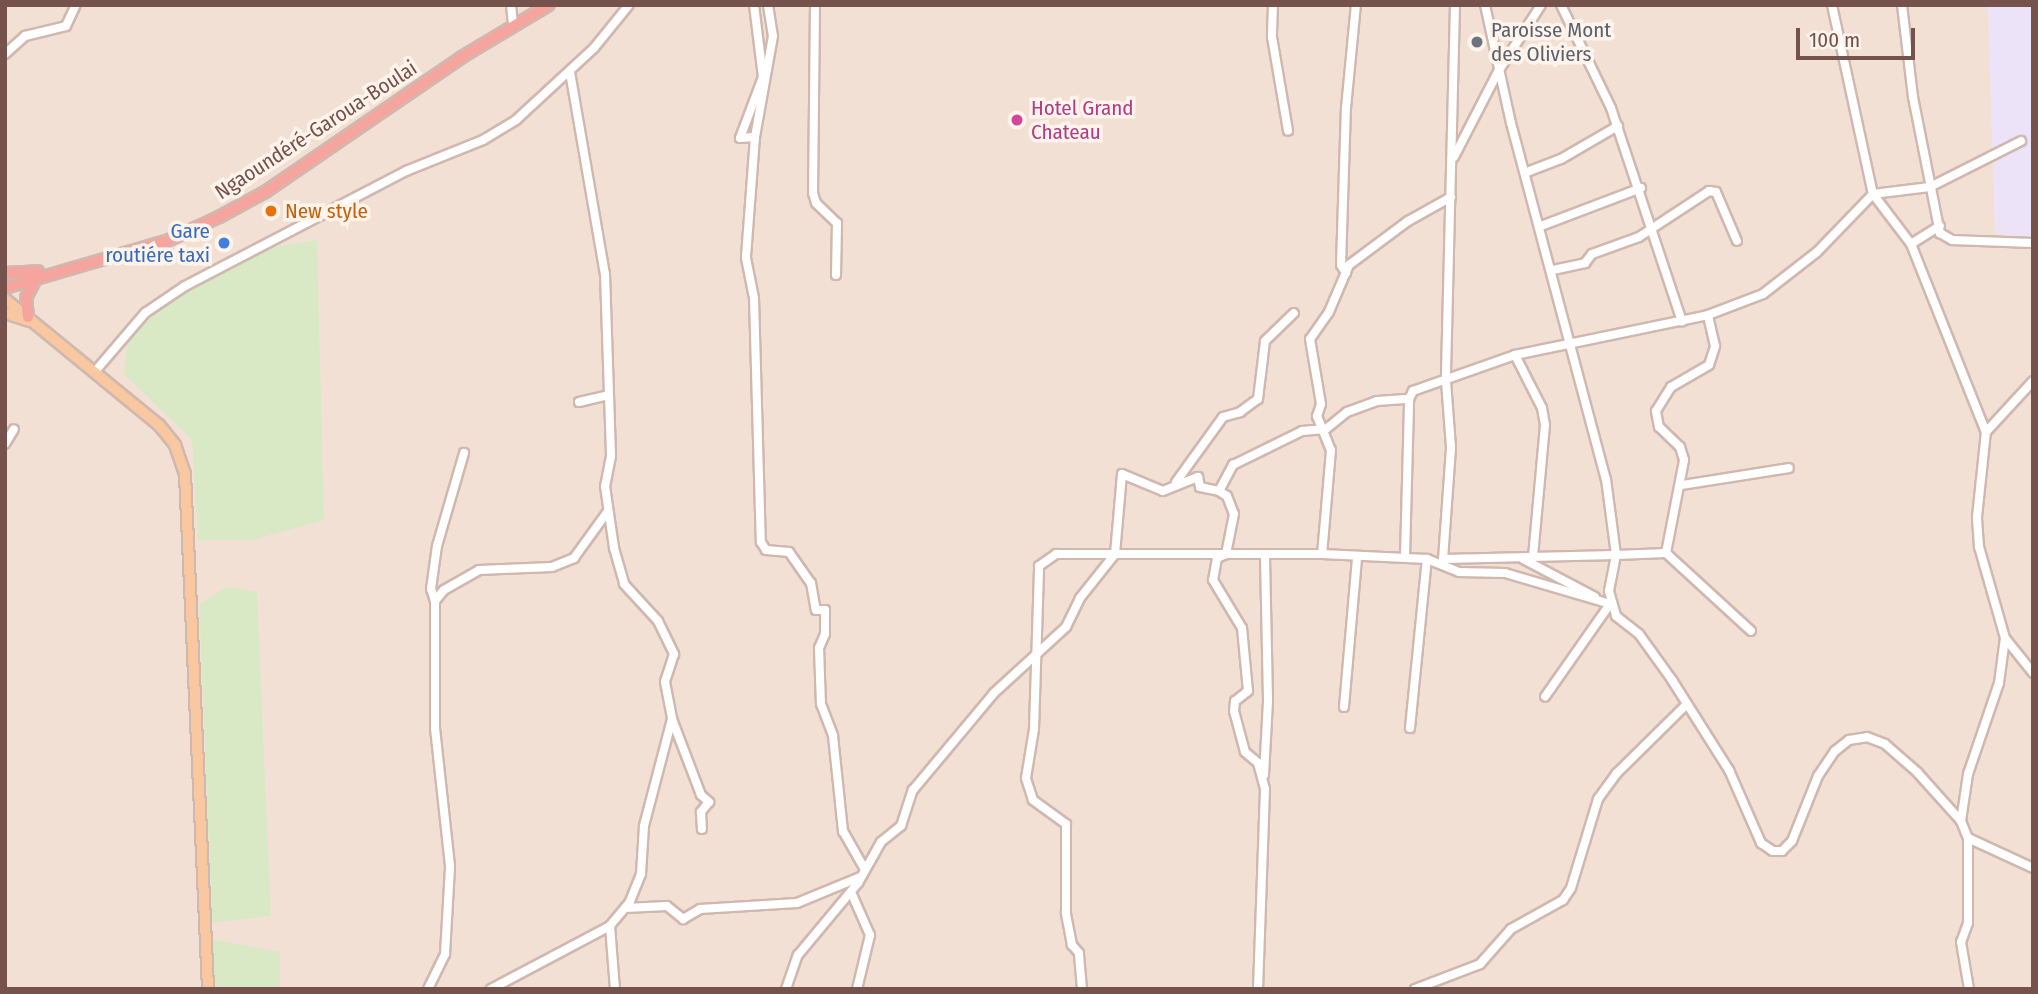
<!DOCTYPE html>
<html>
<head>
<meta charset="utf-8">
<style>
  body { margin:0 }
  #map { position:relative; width:2038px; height:994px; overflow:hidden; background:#fcf0e6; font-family:"Fira Sans Condensed",sans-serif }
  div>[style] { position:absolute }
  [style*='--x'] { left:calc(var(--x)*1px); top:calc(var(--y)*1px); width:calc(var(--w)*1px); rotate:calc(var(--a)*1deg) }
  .residential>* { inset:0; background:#f3e0d5; transform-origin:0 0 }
  .education>* { inset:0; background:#ede3f8 }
  .green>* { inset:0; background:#dae9c5 }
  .roads { filter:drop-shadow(2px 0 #d0b8af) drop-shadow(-2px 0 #d0b8af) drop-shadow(0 2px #d0b8af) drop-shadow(0 -2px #d0b8af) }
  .minor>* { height:8px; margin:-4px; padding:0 4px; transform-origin:4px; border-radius:4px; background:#fff }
  .major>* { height:10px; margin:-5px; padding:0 5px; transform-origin:5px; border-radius:5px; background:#f9c8a0 }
  .highway>* { height:10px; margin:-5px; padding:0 5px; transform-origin:5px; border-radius:5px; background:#f5a59e }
  .dots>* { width:19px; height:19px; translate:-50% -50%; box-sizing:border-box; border:4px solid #fff4ec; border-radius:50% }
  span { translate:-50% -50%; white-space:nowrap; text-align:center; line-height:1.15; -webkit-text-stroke:7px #fff4ec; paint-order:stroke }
  .worship-label { font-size:21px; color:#5b616d }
  .left { translate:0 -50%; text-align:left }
  .hotel-label { font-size:21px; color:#b23c85 }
  .street-label { font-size:21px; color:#75524b }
  .food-label { font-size:21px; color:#c56008 }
  .shop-label { font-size:21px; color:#366cbe }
  .right { translate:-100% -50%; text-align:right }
  .frame { position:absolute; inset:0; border:7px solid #75524b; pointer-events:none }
  .scale { position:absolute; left:1796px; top:28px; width:119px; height:32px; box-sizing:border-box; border:4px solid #75524b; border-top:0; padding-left:9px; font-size:21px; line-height:24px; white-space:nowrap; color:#75524b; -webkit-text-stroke:5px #fff4ec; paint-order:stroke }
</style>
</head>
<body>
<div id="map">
  <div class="residential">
    <i style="left:5px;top:5px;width:2028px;height:984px"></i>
  </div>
  <div class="education">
    <i style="clip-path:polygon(1988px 5px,2033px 5px,2033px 237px,1995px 234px)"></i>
  </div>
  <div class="green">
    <i style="clip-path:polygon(317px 240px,324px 520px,252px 540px,198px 540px,192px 440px,124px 374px,128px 334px,161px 302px,200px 275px,272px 247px)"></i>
    <i style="clip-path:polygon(227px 587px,257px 592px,271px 916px,212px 923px,199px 604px)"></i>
    <i style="clip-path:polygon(211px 939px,280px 952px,280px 989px,212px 989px)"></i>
  </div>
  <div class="roads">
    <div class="minor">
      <i style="--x:511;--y:5;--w:19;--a:84"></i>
      <i style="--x:754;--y:5;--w:73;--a:82.9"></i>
      <i style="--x:763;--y:77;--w:65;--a:110.7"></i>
      <i style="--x:740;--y:138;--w:15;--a:-4"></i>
      <i style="--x:768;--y:5;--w:31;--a:81"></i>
      <i style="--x:773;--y:36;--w:103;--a:100.1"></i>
      <i style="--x:755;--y:137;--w:121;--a:94.3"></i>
      <i style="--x:746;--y:258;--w:41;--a:78.7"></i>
      <i style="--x:754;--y:298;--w:244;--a:88.4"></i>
      <i style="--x:761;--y:542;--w:9;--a:58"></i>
      <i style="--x:766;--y:550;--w:23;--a:5"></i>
      <i style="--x:789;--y:552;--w:38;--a:55"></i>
      <i style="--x:811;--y:583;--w:27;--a:80"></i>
      <i style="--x:816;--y:610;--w:9;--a:0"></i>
      <i style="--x:825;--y:610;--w:24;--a:90"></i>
      <i style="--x:825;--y:634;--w:15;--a:113"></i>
      <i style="--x:819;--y:648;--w:56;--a:88"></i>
      <i style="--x:821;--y:704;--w:34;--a:69"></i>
      <i style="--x:833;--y:736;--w:96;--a:84"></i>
      <i style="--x:843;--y:831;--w:43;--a:60.4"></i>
      <i style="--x:815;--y:5;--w:188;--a:90.6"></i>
      <i style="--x:813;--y:193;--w:10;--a:73"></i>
      <i style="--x:816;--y:203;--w:29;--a:44"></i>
      <i style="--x:837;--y:223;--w:52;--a:91.1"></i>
      <i style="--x:1273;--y:5;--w:32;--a:92"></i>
      <i style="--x:1272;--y:37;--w:95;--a:80.3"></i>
      <i style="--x:1455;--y:5;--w:376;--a:91.4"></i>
      <i style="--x:1446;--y:381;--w:67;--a:85.7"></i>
      <i style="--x:1451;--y:448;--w:111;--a:94.1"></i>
      <i style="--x:1443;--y:559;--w:173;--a:-1.3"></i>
      <i style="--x:1616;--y:555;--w:37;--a:101"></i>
      <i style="--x:1609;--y:591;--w:26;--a:74"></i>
      <i style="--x:1616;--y:616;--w:29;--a:38"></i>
      <i style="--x:1639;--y:634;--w:57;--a:54.3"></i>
      <i style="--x:1672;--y:680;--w:107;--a:57.7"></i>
      <i style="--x:1729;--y:770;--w:80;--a:66.3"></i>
      <i style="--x:1761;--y:843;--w:14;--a:34"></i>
      <i style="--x:1773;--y:851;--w:9;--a:0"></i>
      <i style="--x:1782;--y:851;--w:14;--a:-45"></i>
      <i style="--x:1792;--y:841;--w:70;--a:-68.2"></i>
      <i style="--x:1818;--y:776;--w:30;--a:-56"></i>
      <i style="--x:1835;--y:751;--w:18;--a:-38"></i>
      <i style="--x:1849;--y:740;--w:18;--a:-9"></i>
      <i style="--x:1867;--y:737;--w:19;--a:21"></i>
      <i style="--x:1885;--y:744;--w:43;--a:41.2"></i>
      <i style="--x:1917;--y:772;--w:66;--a:48.1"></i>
      <i style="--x:1961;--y:821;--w:18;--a:68"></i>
      <i style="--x:1968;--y:838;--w:72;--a:24.8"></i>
      <i style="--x:1485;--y:5;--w:121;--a:77.6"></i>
      <i style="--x:1511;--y:123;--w:368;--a:75.1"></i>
      <i style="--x:1606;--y:479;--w:77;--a:82.5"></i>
      <i style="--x:1616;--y:555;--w:50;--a:-2.3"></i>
      <i style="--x:1666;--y:553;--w:95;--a:-79"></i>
      <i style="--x:1684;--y:460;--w:14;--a:-107"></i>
      <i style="--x:1680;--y:447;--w:29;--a:-136"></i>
      <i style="--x:1659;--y:427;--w:16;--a:-101"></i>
      <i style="--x:1656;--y:411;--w:28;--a:-58"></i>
      <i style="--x:1671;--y:387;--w:44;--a:-30.1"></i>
      <i style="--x:1709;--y:365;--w:20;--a:-72"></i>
      <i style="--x:1715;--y:346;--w:32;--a:-103"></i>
      <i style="--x:1561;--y:5;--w:114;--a:64.1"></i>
      <i style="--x:1611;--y:108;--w:225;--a:71.6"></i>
      <i style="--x:1832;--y:5;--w:193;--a:77.8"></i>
      <i style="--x:1873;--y:194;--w:63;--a:52.8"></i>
      <i style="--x:1911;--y:244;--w:202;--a:68.3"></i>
      <i style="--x:1902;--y:5;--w:93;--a:83.2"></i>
      <i style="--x:1913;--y:97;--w:139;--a:78.8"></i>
      <i style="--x:1940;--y:233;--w:14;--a:30"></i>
      <i style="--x:1952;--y:240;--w:81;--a:2.1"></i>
      <i style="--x:5;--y:54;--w:27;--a:-42"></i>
      <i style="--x:25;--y:36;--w:42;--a:-13.7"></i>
      <i style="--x:66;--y:26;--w:23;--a:-65"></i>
      <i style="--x:570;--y:72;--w:205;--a:80.2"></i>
      <i style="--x:605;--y:274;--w:182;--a:88.1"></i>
      <i style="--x:611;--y:456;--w:31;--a:101"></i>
      <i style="--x:605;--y:486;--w:63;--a:81.7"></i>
      <i style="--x:614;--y:548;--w:37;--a:74"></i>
      <i style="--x:624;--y:584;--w:50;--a:47.4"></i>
      <i style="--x:658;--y:621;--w:37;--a:64"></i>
      <i style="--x:674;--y:654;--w:29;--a:108"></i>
      <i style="--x:665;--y:682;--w:38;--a:79"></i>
      <i style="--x:672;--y:719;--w:111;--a:104.7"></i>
      <i style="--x:644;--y:826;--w:48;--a:93.6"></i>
      <i style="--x:641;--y:874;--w:31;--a:112"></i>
      <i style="--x:629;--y:903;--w:30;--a:130"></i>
      <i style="--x:610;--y:926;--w:63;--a:85.5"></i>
      <i style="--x:1454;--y:157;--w:98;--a:-62.7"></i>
      <i style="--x:1499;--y:70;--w:77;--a:-57.1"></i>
      <i style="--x:1527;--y:172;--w:36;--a:-21"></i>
      <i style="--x:1561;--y:159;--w:66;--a:-30.1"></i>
      <i style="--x:1451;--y:197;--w:49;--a:150.8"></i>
      <i style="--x:1408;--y:221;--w:74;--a:143.3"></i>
      <i style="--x:1349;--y:265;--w:51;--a:113.1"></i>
      <i style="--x:1329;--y:312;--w:33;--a:125"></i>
      <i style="--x:1310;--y:339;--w:66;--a:80.4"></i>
      <i style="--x:1321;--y:404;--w:13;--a:108"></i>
      <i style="--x:1317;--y:416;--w:37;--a:68"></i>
      <i style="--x:1331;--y:450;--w:104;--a:94.9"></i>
      <i style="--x:1322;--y:554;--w:105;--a:2.7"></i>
      <i style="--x:1427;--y:559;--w:35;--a:22"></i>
      <i style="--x:1459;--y:572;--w:46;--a:1.2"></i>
      <i style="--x:1505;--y:573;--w:109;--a:16.4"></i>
      <i style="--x:1610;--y:604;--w:113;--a:125"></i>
      <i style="--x:1541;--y:226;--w:107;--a:-20.8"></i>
      <i style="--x:1911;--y:244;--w:34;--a:-32"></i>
      <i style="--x:1553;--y:270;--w:33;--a:-12"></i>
      <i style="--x:1585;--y:263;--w:11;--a:-52"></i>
      <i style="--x:1592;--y:254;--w:50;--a:-19.9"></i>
      <i style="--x:1639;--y:237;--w:84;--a:-33.3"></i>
      <i style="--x:1709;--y:191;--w:7;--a:8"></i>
      <i style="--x:1716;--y:192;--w:53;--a:66.8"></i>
      <i style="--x:1346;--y:273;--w:9;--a:-122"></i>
      <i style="--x:1341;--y:265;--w:157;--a:-88.2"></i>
      <i style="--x:1346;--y:108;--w:103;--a:-84.5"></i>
      <i style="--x:1515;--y:355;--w:59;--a:63"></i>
      <i style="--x:1542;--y:408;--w:17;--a:80"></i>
      <i style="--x:1545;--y:425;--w:133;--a:95.2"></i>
      <i style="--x:97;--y:369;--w:74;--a:-49.4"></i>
      <i style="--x:145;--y:313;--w:48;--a:-34"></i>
      <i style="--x:185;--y:286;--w:249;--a:-27.5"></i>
      <i style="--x:406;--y:171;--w:83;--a:-21.9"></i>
      <i style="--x:483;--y:140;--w:39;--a:-31"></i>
      <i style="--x:516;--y:120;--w:106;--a:-42.7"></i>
      <i style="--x:594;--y:48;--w:55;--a:-50.9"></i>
      <i style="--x:579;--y:402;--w:28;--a:-13"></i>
      <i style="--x:5;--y:444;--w:17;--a:-59"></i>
      <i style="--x:1176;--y:482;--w:80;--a:-54.1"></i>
      <i style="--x:1223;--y:417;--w:18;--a:-16"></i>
      <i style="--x:1240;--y:412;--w:22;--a:-36"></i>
      <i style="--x:1258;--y:399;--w:58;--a:-83.1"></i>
      <i style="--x:1265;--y:341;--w:40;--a:-44"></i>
      <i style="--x:1682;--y:485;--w:108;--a:-9"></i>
      <i style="--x:1219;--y:491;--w:9;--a:32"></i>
      <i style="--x:1227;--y:496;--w:19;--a:69"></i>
      <i style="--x:1234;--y:514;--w:41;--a:101.3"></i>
      <i style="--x:1226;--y:554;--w:10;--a:156"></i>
      <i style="--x:1217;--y:558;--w:22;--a:100"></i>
      <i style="--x:1213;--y:580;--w:56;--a:58.9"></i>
      <i style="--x:1242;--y:628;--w:63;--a:84.6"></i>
      <i style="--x:1248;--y:691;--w:16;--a:142"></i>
      <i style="--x:1235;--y:701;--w:10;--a:96"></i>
      <i style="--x:1234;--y:711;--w:42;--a:75"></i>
      <i style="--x:1245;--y:752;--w:17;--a:40"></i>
      <i style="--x:1258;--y:763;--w:27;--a:75"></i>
      <i style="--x:1265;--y:789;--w:200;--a:92"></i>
      <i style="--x:1666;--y:553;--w:115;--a:42.5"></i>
      <i style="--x:1405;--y:557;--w:158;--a:-88.5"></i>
      <i style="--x:1523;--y:559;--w:81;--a:27.8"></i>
      <i style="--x:435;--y:601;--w:13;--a:-108"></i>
      <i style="--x:431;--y:589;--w:43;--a:-82.1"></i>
      <i style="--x:437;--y:546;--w:97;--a:-73.8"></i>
      <i style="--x:2005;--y:638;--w:45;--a:51.3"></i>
      <i style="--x:1344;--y:707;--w:151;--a:-85"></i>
      <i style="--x:672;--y:719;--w:81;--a:69.1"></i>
      <i style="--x:701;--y:795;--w:11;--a:41"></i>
      <i style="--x:709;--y:802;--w:13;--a:129"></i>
      <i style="--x:701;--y:812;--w:17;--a:87"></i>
      <i style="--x:1410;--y:728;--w:170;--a:-84.3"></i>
      <i style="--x:1264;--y:775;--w:75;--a:-86.9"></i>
      <i style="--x:1268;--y:700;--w:144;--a:-91.2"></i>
      <i style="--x:1961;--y:821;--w:48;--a:-81.5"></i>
      <i style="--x:1968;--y:774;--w:96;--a:-71.2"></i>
      <i style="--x:1999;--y:683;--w:45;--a:-82.4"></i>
      <i style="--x:2005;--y:638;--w:95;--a:-105.9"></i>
      <i style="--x:1979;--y:547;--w:30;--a:-94"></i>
      <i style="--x:1977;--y:517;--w:85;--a:-84"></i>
      <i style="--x:1986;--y:432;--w:69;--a:-47.3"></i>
      <i style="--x:1968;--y:838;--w:85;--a:90"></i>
      <i style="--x:1968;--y:923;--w:20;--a:110"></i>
      <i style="--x:1961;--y:942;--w:48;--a:80.3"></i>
      <i style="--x:851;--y:892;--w:47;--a:66.2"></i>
      <i style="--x:870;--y:935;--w:56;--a:103.5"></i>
      <i style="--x:625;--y:908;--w:42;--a:-2.7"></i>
      <i style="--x:667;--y:906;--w:21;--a:39"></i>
      <i style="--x:683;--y:919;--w:20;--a:-30"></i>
      <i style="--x:700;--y:909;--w:97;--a:-3.5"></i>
      <i style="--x:797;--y:903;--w:68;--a:-22.4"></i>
      <i style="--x:428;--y:989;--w:39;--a:-64"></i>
      <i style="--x:445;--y:954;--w:88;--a:-86.7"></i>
      <i style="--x:450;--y:866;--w:139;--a:-96.2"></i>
      <i style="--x:435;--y:728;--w:127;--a:-90"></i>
      <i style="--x:435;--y:601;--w:14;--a:-51"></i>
      <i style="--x:444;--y:590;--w:40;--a:-29.7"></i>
      <i style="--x:479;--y:570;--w:73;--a:-2.4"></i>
      <i style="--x:552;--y:567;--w:24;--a:-22"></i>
      <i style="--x:574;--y:558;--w:58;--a:-54.1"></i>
      <i style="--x:491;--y:989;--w:135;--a:-27.9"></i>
      <i style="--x:786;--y:989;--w:36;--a:-71"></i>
      <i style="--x:798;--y:955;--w:94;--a:-50.2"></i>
      <i style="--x:858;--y:883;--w:47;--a:-60.7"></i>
      <i style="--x:881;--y:842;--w:26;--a:-39"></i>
      <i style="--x:901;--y:826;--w:38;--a:-72"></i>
      <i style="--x:913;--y:790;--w:126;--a:-50.1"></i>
      <i style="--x:994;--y:693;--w:98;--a:-42.5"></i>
      <i style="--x:1066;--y:627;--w:32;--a:-64"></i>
      <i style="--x:1080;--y:598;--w:56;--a:-51.5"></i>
      <i style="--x:1115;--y:554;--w:80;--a:-85"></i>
      <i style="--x:1122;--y:474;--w:44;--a:22.5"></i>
      <i style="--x:1163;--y:491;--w:38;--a:-22"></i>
      <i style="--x:1198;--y:477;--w:10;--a:79"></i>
      <i style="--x:1200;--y:487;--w:19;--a:12"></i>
      <i style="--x:1219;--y:491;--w:30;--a:-62"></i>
      <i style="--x:1233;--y:465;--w:77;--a:-26.2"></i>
      <i style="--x:1302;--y:431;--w:24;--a:-5"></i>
      <i style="--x:1326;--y:429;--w:27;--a:-39"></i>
      <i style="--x:1347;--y:412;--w:32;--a:-20"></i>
      <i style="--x:1377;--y:401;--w:32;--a:-4"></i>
      <i style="--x:1409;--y:399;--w:9;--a:-63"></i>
      <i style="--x:1413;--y:391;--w:108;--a:-19.4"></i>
      <i style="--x:1515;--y:355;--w:197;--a:-11.7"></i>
      <i style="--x:1708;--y:315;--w:59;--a:-20.9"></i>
      <i style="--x:1763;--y:294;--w:68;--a:-37.9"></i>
      <i style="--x:1817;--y:252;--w:81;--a:-46"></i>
      <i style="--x:1873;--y:194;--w:57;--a:-7"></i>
      <i style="--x:1930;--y:187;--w:102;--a:-26.8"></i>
      <i style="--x:1082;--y:989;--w:36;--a:-95"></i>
      <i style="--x:1079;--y:953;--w:11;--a:-131"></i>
      <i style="--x:1072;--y:945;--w:33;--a:-101"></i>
      <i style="--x:1066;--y:913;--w:89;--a:-90"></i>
      <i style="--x:1066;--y:824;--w:41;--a:-144"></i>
      <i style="--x:1033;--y:800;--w:23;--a:-108"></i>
      <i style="--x:1026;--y:778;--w:50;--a:-80.7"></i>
      <i style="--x:1034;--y:729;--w:163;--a:-88.2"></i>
      <i style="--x:1039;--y:566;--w:21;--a:-35"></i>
      <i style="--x:1056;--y:554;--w:266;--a:0"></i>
      <i style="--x:1415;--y:989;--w:70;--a:-21"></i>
      <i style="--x:1480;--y:964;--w:47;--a:-48.5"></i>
      <i style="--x:1511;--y:929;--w:60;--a:-29.1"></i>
      <i style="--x:1563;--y:900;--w:14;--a:-56"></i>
      <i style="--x:1571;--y:888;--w:93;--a:-73.1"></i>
      <i style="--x:1598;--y:799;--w:32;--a:-54"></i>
      <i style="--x:1617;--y:773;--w:95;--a:-44.6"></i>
    </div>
    <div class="major">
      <i style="--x:5;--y:299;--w:199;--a:39.3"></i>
      <i style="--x:159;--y:425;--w:26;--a:51"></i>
      <i style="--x:175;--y:445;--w:31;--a:71"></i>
      <i style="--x:185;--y:474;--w:516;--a:87.44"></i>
      <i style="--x:5;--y:313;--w:25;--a:18"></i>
    </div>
    <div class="highway">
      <i style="--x:5;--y:273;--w:33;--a:-3"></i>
      <i style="--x:5;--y:288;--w:171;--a:-16.3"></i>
      <i style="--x:169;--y:240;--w:55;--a:-24.7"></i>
      <i style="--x:219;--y:217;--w:52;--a:-28.5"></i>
      <i style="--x:265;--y:192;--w:239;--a:-34.4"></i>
      <i style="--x:462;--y:57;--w:101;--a:-30.9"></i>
      <i style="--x:28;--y:317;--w:19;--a:-96"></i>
      <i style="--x:26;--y:298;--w:25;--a:-63"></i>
    </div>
  </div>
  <div class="dots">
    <i style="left:1477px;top:42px;background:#6b7280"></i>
    <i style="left:1017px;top:120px;background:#d1479c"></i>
    <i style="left:271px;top:211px;background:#e8710a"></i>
    <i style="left:224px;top:243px;background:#3f7fe0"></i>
  </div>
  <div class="worship-label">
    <span class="left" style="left:1491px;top:42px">Paroisse Mont<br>des Oliviers</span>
  </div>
  <div class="hotel-label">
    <span class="left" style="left:1031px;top:120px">Hotel Grand<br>Chateau</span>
  </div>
  <div class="street-label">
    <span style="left:316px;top:130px;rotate:-33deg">Ngaoundéré-Garoua-Boulai</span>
  </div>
  <div class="food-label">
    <span class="left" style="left:285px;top:211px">New style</span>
  </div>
  <div class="shop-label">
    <span class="right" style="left:210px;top:243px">Gare<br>routiére taxi</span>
  </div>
  <div class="frame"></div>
  <div class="scale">100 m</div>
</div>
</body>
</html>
